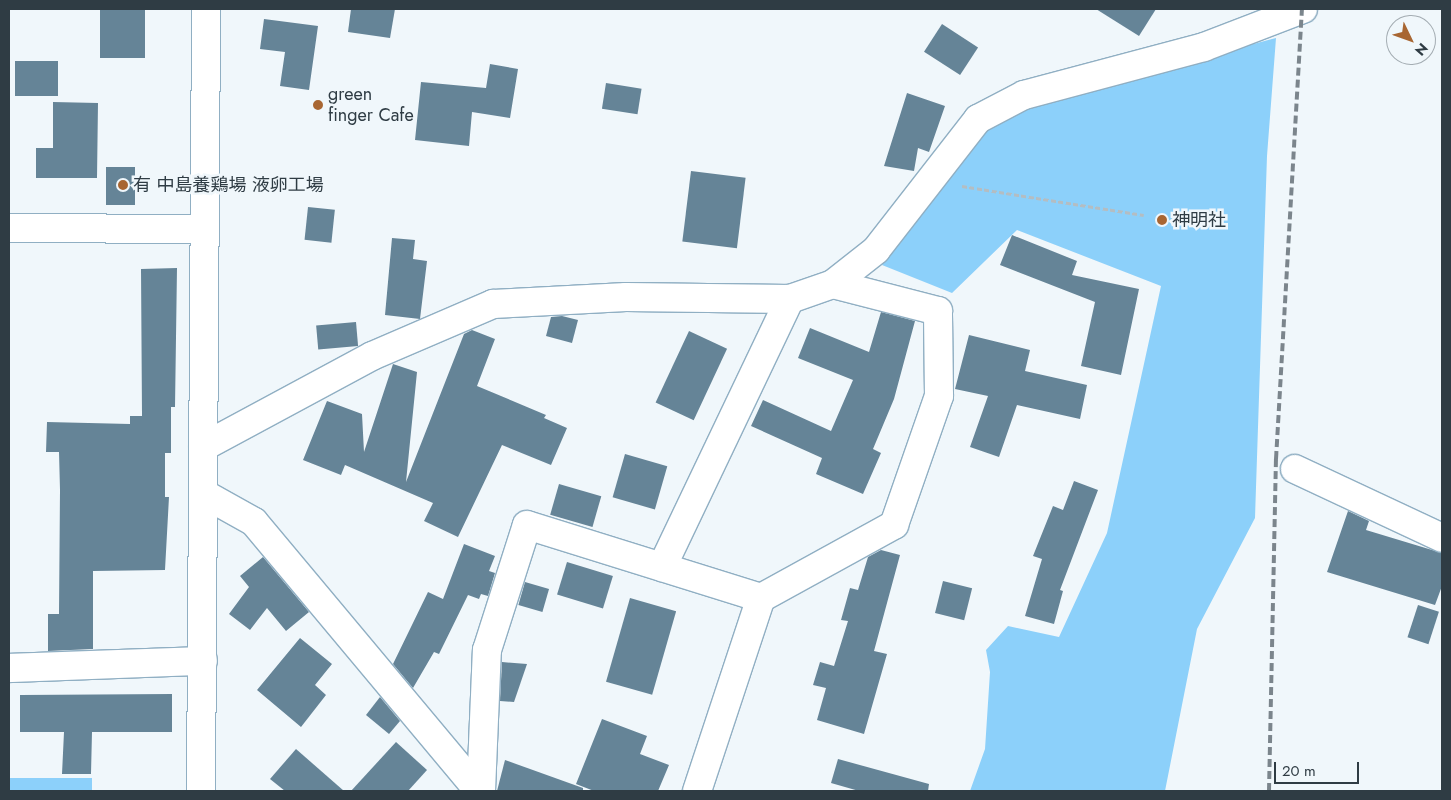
<!DOCTYPE html>
<html>
<head>
<meta charset="utf-8">
<style>
  body { margin:0 }
  #map { position:relative; width:1451px; height:800px; overflow:hidden; background:#f0f7fb; font-family:Jost,"Noto Sans JP",sans-serif }
  div>[style] { position:absolute }
  [style*='--x'] { left:calc(var(--x)*1px); top:calc(var(--y)*1px); width:calc(var(--w)*1px); rotate:calc(var(--a)*1deg) }
  .green>* { inset:0; background:#8cd0fa; transform-origin:0 0 }
  .building>* { inset:0; background:#658497; transform-origin:0 0 }
  .path>* { height:3px; margin-top:-1.5px; transform-origin:0; background:repeating-linear-gradient(90deg,#b4bdc2 0 5px,transparent 0 7.5px) }
  .roads { filter:drop-shadow(1px 0 #90afc3) drop-shadow(-1px 0 #90afc3) drop-shadow(0 1px #90afc3) drop-shadow(0 -1px #90afc3) }
  .minor>* { height:28px; margin:-14px; padding:0 14px; transform-origin:14px; border-radius:14px; background:#fff }
  .rail>* { height:4px; margin-top:-2px; transform-origin:0; background:repeating-linear-gradient(90deg,#7b858c 0 8px,transparent 0 12px) }
  .dots>* { width:14px; height:14px; translate:-50% -50%; box-sizing:border-box; border:2px solid #f0f7fb; border-radius:50% }
  span { translate:-50% -50%; white-space:nowrap; text-align:center; line-height:1.15; -webkit-text-stroke:5px #f0f7fb; paint-order:stroke }
  .poi-label { font-size:18px; color:#2f3c44 }
  .left { translate:0 -50%; text-align:left }
  .frame { position:absolute; inset:0; border:10px solid #2f3c44; pointer-events:none }
  .north { position:absolute; left:1386px; top:15px; width:50px; height:50px; box-sizing:border-box; background:#f0f7fb; border:1px solid #a3acb2; border-radius:50%; rotate:132deg; font-size:14px; font-weight:700; line-height:20px; text-align:center; color:#2f3c44 }
  .north::after { content:''; display:block; margin:auto; width:18px; height:22px; background:#a86632; clip-path:polygon(50% 0,100% 100%,50% 72%,0 100%) }
  .scale { position:absolute; left:1274px; top:762px; width:85px; height:22px; box-sizing:border-box; border:2px solid #2f3c44; border-top:0; padding-left:6px; font-size:15px; line-height:18px; white-space:nowrap; color:#2f3c44; -webkit-text-stroke:4px #f0f7fb; paint-order:stroke }
</style>
</head>
<body>
<div id="map">
  <div class="green">
    <i style="clip-path:polygon(1276px 38px,1267px 156px,1255px 518px,1197px 629px,1165px 791px,970px 791px,985px 749px,990px 672px,986px 650px,1008px 626px,1059px 637px,1107px 533px,1161px 286px,1017px 230px,952px 293px,882px 265px,986px 128px,1041px 101px)"></i>
    <i style="left:92px;top:778px;width:13px;height:83px;rotate:90deg"></i>
  </div>
  <div class="building">
    <i style="left:100px;top:9px;width:45px;height:49px"></i>
    <i style="clip-path:polygon(351px 9px,395px 9px,390px 38px,348px 32px)"></i>
    <i style="clip-path:polygon(1096px 9px,1156px 9px,1139px 36px)"></i>
    <i style="clip-path:polygon(264px 19px,318px 26px,309px 90px,280px 86px,285px 52px,260px 49px)"></i>
    <i style="left:942px;top:24px;width:43px;height:33px;rotate:33deg"></i>
    <i style="left:15px;top:61px;width:43px;height:35px"></i>
    <i style="clip-path:polygon(490px 64px,518px 69px,510px 118px,472px 112px,469px 146px,415px 140px,421px 82px,486px 88px)"></i>
    <i style="left:606px;top:83px;width:36px;height:26px;rotate:9deg"></i>
    <i style="clip-path:polygon(907px 93px,945px 106px,929px 152px,918px 148px,914px 171px,884px 166px)"></i>
    <i style="clip-path:polygon(53px 102px,98px 103px,97px 178px,36px 178px,36px 148px,53px 148px)"></i>
    <i style="left:106px;top:167px;width:29px;height:38px"></i>
    <i style="left:691px;top:171px;width:55px;height:71px;rotate:7deg"></i>
    <i style="left:308px;top:207px;width:27px;height:33px;rotate:6deg"></i>
    <i style="clip-path:polygon(1012px 235px,1077px 261px,1072px 275px,1139px 289px,1121px 375px,1081px 366px,1095px 302px,1000px 265px)"></i>
    <i style="clip-path:polygon(392px 238px,415px 240px,413px 259px,427px 261px,420px 319px,385px 315px)"></i>
    <i style="clip-path:polygon(177px 268px,175px 407px,171px 407px,171px 453px,165px 453px,165px 497px,169px 497px,165px 570px,93px 571px,93px 649px,48px 651px,48px 614px,59px 614px,60px 490px,59px 452px,46px 452px,47px 422px,130px 424px,130px 416px,142px 416px,141px 269px)"></i>
    <i style="clip-path:polygon(881px 312px,915px 321px,894px 399px,873px 449px,881px 453px,863px 494px,816px 474px,822px 458px,751px 426px,763px 400px,831px 431px,853px 380px,798px 358px,810px 328px,869px 352px)"></i>
    <i style="clip-path:polygon(562px 316px,578px 320px,572px 343px,546px 336px,551px 317px)"></i>
    <i style="left:356px;top:322px;width:24px;height:40px;rotate:85deg"></i>
    <i style="clip-path:polygon(472px 330px,495px 339px,477px 386px,546px 415px,544px 418px,567px 428px,551px 465px,502px 445px,458px 537px,424px 521px,433px 503px,345px 465px,341px 475px,303px 460px,327px 401px,362px 414px,364px 452px,393px 364px,417px 372px,406px 482px,464px 334px)"></i>
    <i style="left:689px;top:331px;width:42px;height:79px;rotate:25deg"></i>
    <i style="clip-path:polygon(969px 335px,1030px 350px,1025px 371px,1087px 385px,1080px 419px,1017px 405px,999px 457px,970px 447px,988px 396px,955px 389px)"></i>
    <i style="left:625px;top:454px;width:44px;height:45px;rotate:16deg"></i>
    <i style="clip-path:polygon(1074px 481px,1098px 490px,1060px 590px,1063px 591px,1054px 624px,1025px 616px,1042px 559px,1033px 556px,1053px 506px,1063px 510px)"></i>
    <i style="left:559px;top:484px;width:44px;height:32px;rotate:16deg"></i>
    <i style="clip-path:polygon(1348px 511px,1369px 521px,1366px 530px,1442px 553px,1442px 586px,1435px 605px,1327px 572px)"></i>
    <i style="clip-path:polygon(464px 544px,495px 556px,489px 571px,495px 573px,488px 596px,481px 594px,479px 599px,468px 595px,439px 654px,434px 652px,413px 688px,393px 664px,428px 592px,443px 599px)"></i>
    <i style="clip-path:polygon(881px 550px,900px 555px,874px 651px,887px 654px,864px 734px,817px 720px,826px 688px,813px 685px,820px 662px,834px 666px,848px 621px,841px 620px,850px 588px,858px 590px,868px 557px)"></i>
    <i style="clip-path:polygon(263px 557px,309px 612px,286px 631px,267px 608px,250px 630px,229px 614px,249px 587px,240px 576px)"></i>
    <i style="left:567px;top:562px;width:48px;height:34px;rotate:17deg"></i>
    <i style="left:943px;top:581px;width:30px;height:33px;rotate:14deg"></i>
    <i style="left:525px;top:582px;width:25px;height:24px;rotate:16deg"></i>
    <i style="left:630px;top:598px;width:48px;height:87px;rotate:16deg"></i>
    <i style="left:1418px;top:605px;width:22px;height:34px;rotate:18deg"></i>
    <i style="clip-path:polygon(300px 638px,332px 664px,315px 685px,326px 695px,301px 727px,257px 690px)"></i>
    <i style="clip-path:polygon(502px 662px,527px 664px,514px 702px,500px 701px)"></i>
    <i style="clip-path:polygon(172px 694px,172px 732px,92px 732px,91px 774px,62px 774px,64px 732px,20px 732px,20px 695px)"></i>
    <i style="clip-path:polygon(380px 697px,400px 721px,389px 734px,366px 715px)"></i>
    <i style="clip-path:polygon(602px 719px,647px 736px,640px 754px,669px 765px,658px 791px,594px 791px,576px 784px)"></i>
    <i style="clip-path:polygon(396px 742px,427px 770px,408px 791px,351px 791px)"></i>
    <i style="clip-path:polygon(296px 749px,344px 791px,285px 791px,270px 779px)"></i>
    <i style="clip-path:polygon(838px 759px,929px 784px,928px 791px,859px 791px,831px 783px)"></i>
    <i style="clip-path:polygon(505px 760px,583px 788px,583px 791px,497px 791px)"></i>
  </div>
  <div class="path">
    <i style="--x:962;--y:186;--w:184;--a:9.1"></i>
  </div>
  <div class="roads">
    <div class="minor">
      <i style="--x:9;--y:228;--w:195;--a:0.3"></i>
      <i style="--x:203;--y:447;--w:192;--a:-28.3"></i>
      <i style="--x:372;--y:356;--w:132;--a:-23.3"></i>
      <i style="--x:493;--y:304;--w:133;--a:-3"></i>
      <i style="--x:626;--y:297;--w:164;--a:0.7"></i>
      <i style="--x:790;--y:299;--w:46;--a:-19.2"></i>
      <i style="--x:833;--y:284;--w:55;--a:-38.3"></i>
      <i style="--x:876;--y:250;--w:166;--a:-52.1"></i>
      <i style="--x:978;--y:119;--w:52;--a:-27.6"></i>
      <i style="--x:1024;--y:95;--w:186;--a:-14.9"></i>
      <i style="--x:1204;--y:47;--w:106;--a:-21"></i>
      <i style="--x:1295;--y:469;--w:162;--a:25.1"></i>
      <i style="--x:204;--y:494;--w:57;--a:29.2"></i>
      <i style="--x:254;--y:522;--w:351;--a:50.1"></i>
      <i style="--x:662;--y:567;--w:297;--a:-64.5"></i>
      <i style="--x:9;--y:668;--w:194;--a:-2.1"></i>
      <i style="--x:201;--y:791;--w:782;--a:-89.63"></i>
      <i style="--x:481;--y:791;--w:141;--a:-87.6"></i>
      <i style="--x:487;--y:650;--w:131;--a:-72.3"></i>
      <i style="--x:527;--y:525;--w:245;--a:17.3"></i>
      <i style="--x:697;--y:791;--w:203;--a:-71.7"></i>
      <i style="--x:761;--y:598;--w:152;--a:-28.8"></i>
      <i style="--x:894;--y:525;--w:137;--a:-70.8"></i>
      <i style="--x:939;--y:396;--w:85;--a:-90.7"></i>
      <i style="--x:938;--y:311;--w:108;--a:-165.6"></i>
    </div>
  </div>
  <div class="rail">
    <i style="--x:1269;--y:791;--w:332;--a:-88.8"></i>
    <i style="--x:1276;--y:459;--w:451;--a:-86.7"></i>
  </div>
  <div class="dots">
    <i style="left:318px;top:105px;background:#a86632"></i>
    <i style="left:123px;top:185px;background:#a86632"></i>
    <i style="left:1162px;top:220px;background:#a86632"></i>
  </div>
  <div class="poi-label">
    <span class="left" style="left:328px;top:105px">green<br>finger Cafe</span>
    <span class="left" style="left:133px;top:185px">有 中島養鶏場 液卵工場</span>
    <span class="left" style="left:1172px;top:220px">神明社</span>
  </div>
  <div class="frame"></div>
  <div class="north">N</div>
  <div class="scale">20 m</div>
</div>
</body>
</html>
